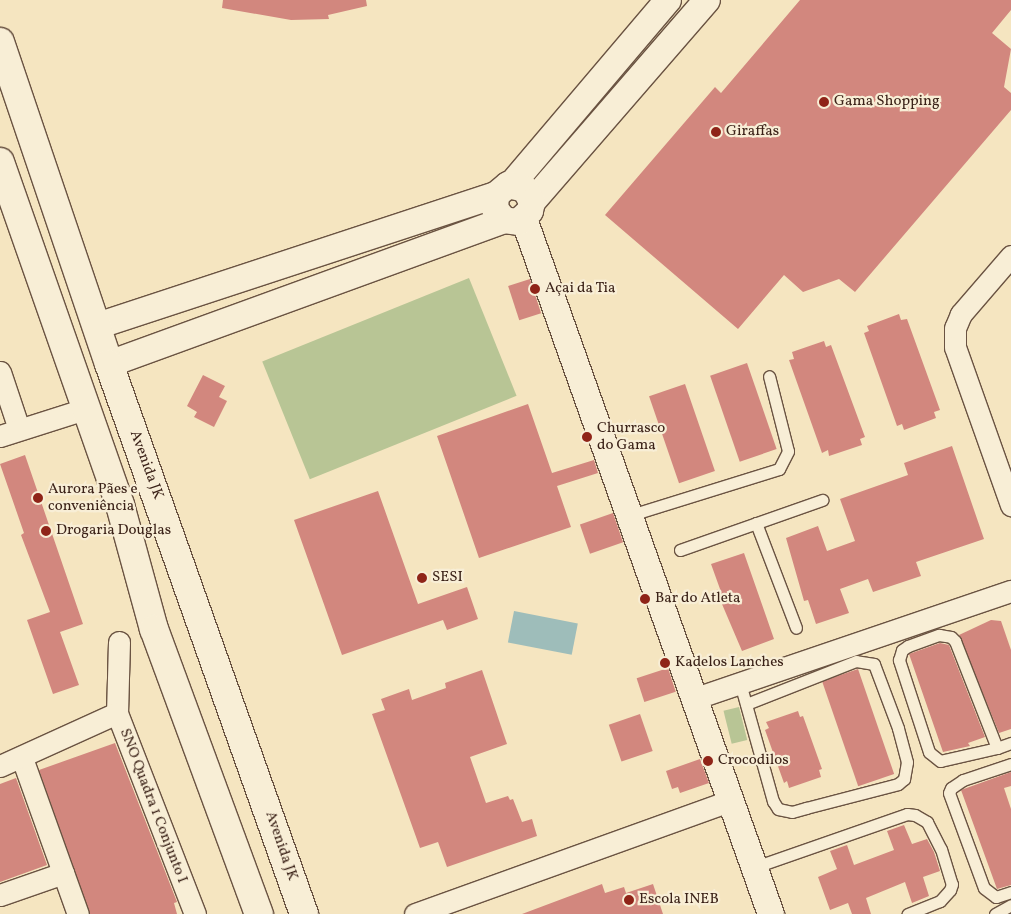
<!DOCTYPE html>
<html>
<head>
<meta charset="utf-8">
<style>
  body { margin:0 }
  #map { position:relative; width:1011px; height:914px; overflow:hidden; background:#f5e5c0; font-family:Vollkorn,serif }
  div>[style] { position:absolute }
  [style*='--x'] { left:calc(var(--x)*1px); top:calc(var(--y)*1px); width:calc(var(--w)*1px); rotate:calc(var(--a)*1deg) }
  .green>* { inset:0; background:#b8c595; transform-origin:0 0 }
  .water>* { inset:0; background:#9ebdba; transform-origin:0 0 }
  .building>* { inset:0; background:#d2877e; transform-origin:0 0 }
  .roads { filter:drop-shadow(1px 0 #6a5342) drop-shadow(-1px 0 #6a5342) drop-shadow(0 1px #6a5342) drop-shadow(0 -1px #6a5342) }
  .service>* { height:11px; margin:-5.5px; padding:0 5.5px; transform-origin:5.5px; border-radius:5.5px; background:#f8eed6 }
  .minor>* { height:21px; margin:-10.5px; padding:0 10.5px; transform-origin:10.5px; border-radius:10.5px; background:#f8eed6 }
  .tertiary>* { height:26px; margin:-13px; padding:0 13px; transform-origin:13px; border-radius:13px; background:#f8eed6 }
  .secondary>* { height:28px; margin:-14px; padding:0 14px; transform-origin:14px; border-radius:14px; background:#f8eed6 }
  .dots>* { width:14px; height:14px; translate:-50% -50%; box-sizing:border-box; border:2px solid #f8eed6; border-radius:50% }
  span { translate:-50% -50%; white-space:nowrap; text-align:center; line-height:1.15; -webkit-text-stroke:4.5px #f8eed6; paint-order:stroke }
  .poi-label { font-size:15px; color:#3b2218 }
  .left { translate:0 -50%; text-align:left }
  .street-label { font-size:15px; color:#3b2218 }
</style>
</head>
<body>
<div id="map">
  <div class="green">
    <i style="left:469px;top:278px;width:127px;height:223px;rotate:68deg"></i>
    <i style="left:739px;top:707px;width:34px;height:16px;rotate:76deg"></i>
  </div>
  <div class="water">
    <i style="left:514px;top:611px;width:65px;height:32px;rotate:11deg"></i>
  </div>
  <div class="building">
    <i style="clip-path:polygon(223px 0,366px 0,367px 6px,328px 15px,329px 19px,291px 20px,222px 8px)"></i>
    <i style="clip-path:polygon(800px 0,1011px 0,1011px 10px,992px 33px,1011px 49px,1004px 87px,1011px 93px,1011px 110px,855px 292px,839px 279px,803px 292px,784px 275px,738px 329px,605px 215px,715px 87px,721px 93px)"></i>
    <i style="left:530px;top:279px;width:36px;height:23px;rotate:72deg"></i>
    <i style="clip-path:polygon(899px 314px,901px 320px,907px 319px,940px 410px,934px 412px,936px 418px,904px 430px,902px 424px,897px 426px,864px 333px,869px 331px,867px 326px)"></i>
    <i style="clip-path:polygon(824px 341px,826px 347px,831px 345px,865px 437px,860px 439px,862px 445px,829px 456px,828px 450px,822px 453px,789px 360px,794px 359px,792px 352px)"></i>
    <i style="left:747px;top:363px;width:91px;height:39px;rotate:71deg"></i>
    <i style="clip-path:polygon(203px 375px,225px 386px,219px 397px,227px 401px,214px 427px,194px 417px,197px 412px,187px 406px)"></i>
    <i style="left:685px;top:384px;width:92px;height:38px;rotate:71deg"></i>
    <i style="clip-path:polygon(528px 404px,552px 473px,594px 460px,598px 473px,557px 486px,571px 527px,479px 558px,437px 436px)"></i>
    <i style="clip-path:polygon(952px 446px,984px 539px,916px 562px,921px 576px,873px 592px,868px 579px,840px 589px,849px 613px,816px 624px,808px 600px,804px 601px,786px 538px,818px 526px,827px 551px,855px 541px,840px 499px,908px 475px,904px 463px)"></i>
    <i style="clip-path:polygon(25px 455px,83px 624px,60px 632px,79px 685px,53px 694px,27px 620px,50px 612px,21px 535px,24px 533px,0 464px)"></i>
    <i style="clip-path:polygon(378px 491px,418px 604px,467px 587px,478px 619px,447px 630px,443px 620px,342px 655px,294px 520px)"></i>
    <i style="left:613px;top:513px;width:31px;height:35px;rotate:71deg"></i>
    <i style="clip-path:polygon(744px 553px,774px 639px,742px 651px,716px 590px,720px 589px,711px 564px)"></i>
    <i style="clip-path:polygon(991px 620px,1001px 621px,1011px 650px,1011px 729px,999px 733px,959px 635px)"></i>
    <i style="clip-path:polygon(940px 643px,949px 645px,985px 737px,968px 743px,970px 746px,943px 752px,909px 654px)"></i>
    <i style="left:668px;top:668px;width:25px;height:33px;rotate:72deg"></i>
    <i style="left:858px;top:669px;width:111px;height:38px;rotate:71deg"></i>
    <i style="clip-path:polygon(482px 670px,507px 744px,470px 757px,486px 803px,508px 796px,510px 800px,513px 799px,522px 822px,532px 819px,537px 836px,447px 867px,438px 842px,420px 848px,372px 714px,385px 710px,381px 699px,409px 689px,412px 700px,446px 688px,445px 683px)"></i>
    <i style="clip-path:polygon(798px 711px,800px 717px,803px 716px,822px 769px,819px 770px,821px 777px,789px 788px,787px 781px,784px 783px,765px 730px,769px 728px,766px 722px)"></i>
    <i style="left:640px;top:714px;width:39px;height:33px;rotate:71deg"></i>
    <i style="clip-path:polygon(115px 743px,177px 902px,174px 903px,177px 914px,90px 914px,39px 770px)"></i>
    <i style="clip-path:polygon(700px 759px,709px 783px,680px 793px,678px 787px,672px 789px,666px 771px)"></i>
    <i style="clip-path:polygon(1011px 772px,1011px 786px,1004px 788px,1011px 809px,1011px 885px,997px 889px,961px 790px)"></i>
    <i style="clip-path:polygon(16px 778px,47px 865px,0 882px,0 784px)"></i>
    <i style="clip-path:polygon(904px 825px,912px 844px,927px 839px,934px 852px,940px 871px,923px 877px,929px 896px,912px 903px,905px 882px,866px 898px,871px 914px,852px 914px,848px 903px,830px 910px,818px 877px,837px 869px,830px 851px,847px 845px,854px 865px,894px 850px,887px 831px)"></i>
    <i style="clip-path:polygon(602px 884px,605px 893px,624px 887px,626px 893px,653px 884px,663px 914px,522px 914px)"></i>
  </div>
  <div class="roads">
    <div class="service">
      <i style="--x:631;--y:515;--w:155;--a:-17.3"></i>
      <i style="--x:779;--y:469;--w:20;--a:-63"></i>
      <i style="--x:788;--y:451;--w:77;--a:-104.2"></i>
      <i style="--x:756;--y:523;--w:112;--a:69.1"></i>
      <i style="--x:680;--y:550;--w:151;--a:-19.4"></i>
      <i style="--x:939;--y:635;--w:12;--a:9"></i>
      <i style="--x:951;--y:637;--w:6;--a:45"></i>
      <i style="--x:955;--y:641;--w:115;--a:68.6"></i>
      <i style="--x:997;--y:748;--w:58;--a:167.2"></i>
      <i style="--x:940;--y:761;--w:14;--a:-141"></i>
      <i style="--x:929;--y:752;--w:97;--a:-108.1"></i>
      <i style="--x:899;--y:660;--w:10;--a:-73"></i>
      <i style="--x:902;--y:650;--w:7;--a:-34"></i>
      <i style="--x:908;--y:646;--w:33;--a:-20"></i>
      <i style="--x:740;--y:683;--w:123;--a:74.4"></i>
      <i style="--x:773;--y:801;--w:9;--a:58"></i>
      <i style="--x:778;--y:809;--w:14;--a:12"></i>
      <i style="--x:792;--y:812;--w:15;--a:-16"></i>
      <i style="--x:806;--y:808;--w:95;--a:-14.6"></i>
      <i style="--x:898;--y:784;--w:8;--a:-40"></i>
      <i style="--x:904;--y:779;--w:17;--a:-80"></i>
      <i style="--x:907;--y:762;--w:35;--a:-105"></i>
      <i style="--x:898;--y:728;--w:68;--a:-110.6"></i>
      <i style="--x:874;--y:664;--w:18;--a:-171"></i>
      <i style="--x:856;--y:661;--w:118;--a:158.6"></i>
      <i style="--x:997;--y:748;--w:15;--a:-20"></i>
      <i style="--x:1011;--y:764;--w:51;--a:161.6"></i>
      <i style="--x:963;--y:780;--w:14;--a:146"></i>
      <i style="--x:951;--y:788;--w:5;--a:112"></i>
      <i style="--x:949;--y:793;--w:101;--a:69.8"></i>
      <i style="--x:984;--y:888;--w:15;--a:37"></i>
      <i style="--x:996;--y:897;--w:16;--a:-18"></i>
      <i style="--x:755;--y:867;--w:161;--a:-19.2"></i>
      <i style="--x:907;--y:814;--w:8;--a:7"></i>
      <i style="--x:915;--y:815;--w:14;--a:30"></i>
      <i style="--x:927;--y:822;--w:30;--a:63"></i>
      <i style="--x:941;--y:849;--w:37;--a:73"></i>
      <i style="--x:952;--y:884;--w:6;--a:108"></i>
      <i style="--x:950;--y:890;--w:15;--a:132"></i>
      <i style="--x:940;--y:901;--w:35;--a:158"></i>
      <i style="--x:995;--y:914;--w:18;--a:-29"></i>
    </div>
    <div class="minor">
      <i style="--x:1011;--y:256;--w:77;--a:130.8"></i>
      <i style="--x:961;--y:314;--w:15;--a:113"></i>
      <i style="--x:955;--y:328;--w:19;--a:90"></i>
      <i style="--x:955;--y:347;--w:168;--a:70.5"></i>
      <i style="--x:0;--y:372;--w:60;--a:71.6"></i>
      <i style="--x:0;--y:436;--w:89;--a:-17.6"></i>
      <i style="--x:119;--y:642;--w:71;--a:91.6"></i>
      <i style="--x:117;--y:713;--w:216;--a:68.8"></i>
      <i style="--x:696;--y:698;--w:333;--a:-18.8"></i>
      <i style="--x:22;--y:758;--w:166;--a:70.3"></i>
      <i style="--x:0;--y:766;--w:128;--a:-24.4"></i>
      <i style="--x:0;--y:895;--w:67;--a:-19.2"></i>
      <i style="--x:415;--y:914;--w:337;--a:-19.8"></i>
    </div>
    <div class="tertiary">
      <i style="--x:512;--y:184;--w:241;--a:-49.7"></i>
      <i style="--x:532;--y:202;--w:267;--a:-49.1"></i>
      <i style="--x:524;--y:219;--w:738;--a:70.44"></i>
      <i style="--x:97;--y:326;--w:420;--a:-18.2"></i>
      <i style="--x:496;--y:195;--w:16;--a:-40"></i>
      <i style="--x:508;--y:185;--w:17;--a:13"></i>
      <i style="--x:525;--y:189;--w:15;--a:62"></i>
      <i style="--x:532;--y:202;--w:9;--a:103"></i>
      <i style="--x:530;--y:211;--w:16;--a:137"></i>
      <i style="--x:518;--y:222;--w:14;--a:-172"></i>
      <i style="--x:504;--y:220;--w:14;--a:-129"></i>
      <i style="--x:495;--y:209;--w:14;--a:-86"></i>
      <i style="--x:109;--y:364;--w:420;--a:-20"></i>
    </div>
    <div class="secondary">
      <i style="--x:0;--y:42;--w:340;--a:71.3"></i>
      <i style="--x:109;--y:364;--w:584;--a:70.48"></i>
      <i style="--x:0;--y:162;--w:363;--a:70.7"></i>
      <i style="--x:120;--y:505;--w:129;--a:74.7"></i>
      <i style="--x:154;--y:629;--w:304;--a:69.8"></i>
    </div>
  </div>
  <div class="dots">
    <i style="left:824px;top:102px;background:#8f2418"></i>
    <i style="left:716px;top:132px;background:#8f2418"></i>
    <i style="left:535px;top:289px;background:#8f2418"></i>
    <i style="left:587px;top:437px;background:#8f2418"></i>
    <i style="left:38px;top:498px;background:#8f2418"></i>
    <i style="left:46px;top:531px;background:#8f2418"></i>
    <i style="left:422px;top:578px;background:#8f2418"></i>
    <i style="left:645px;top:599px;background:#8f2418"></i>
    <i style="left:665px;top:663px;background:#8f2418"></i>
    <i style="left:708px;top:761px;background:#8f2418"></i>
    <i style="left:629px;top:900px;background:#8f2418"></i>
  </div>
  <div class="poi-label">
    <span class="left" style="left:834px;top:102px">Gama Shopping</span>
    <span class="left" style="left:726px;top:132px">Giraffas</span>
    <span class="left" style="left:545px;top:289px">Açai da Tia</span>
    <span class="left" style="left:597px;top:437px">Churrasco<br>do Gama</span>
    <span class="left" style="left:48px;top:498px">Aurora Pães e<br>conveniência</span>
    <span class="left" style="left:56px;top:531px">Drogaria Douglas</span>
    <span class="left" style="left:432px;top:578px">SESI</span>
    <span class="left" style="left:655px;top:599px">Bar do Atleta</span>
    <span class="left" style="left:675px;top:663px">Kadelos Lanches</span>
    <span class="left" style="left:718px;top:761px">Crocodilos</span>
    <span class="left" style="left:639px;top:900px">Escola INEB</span>
  </div>
  <div class="street-label">
    <span style="left:146px;top:465px;rotate:70deg">Avenida JK</span>
    <span style="left:153px;top:806px;rotate:69deg">SNO Quadra 1 Conjunto I</span>
    <span style="left:281px;top:846px;rotate:71deg">Avenida JK</span>
  </div>
</div>
</body>
</html>
